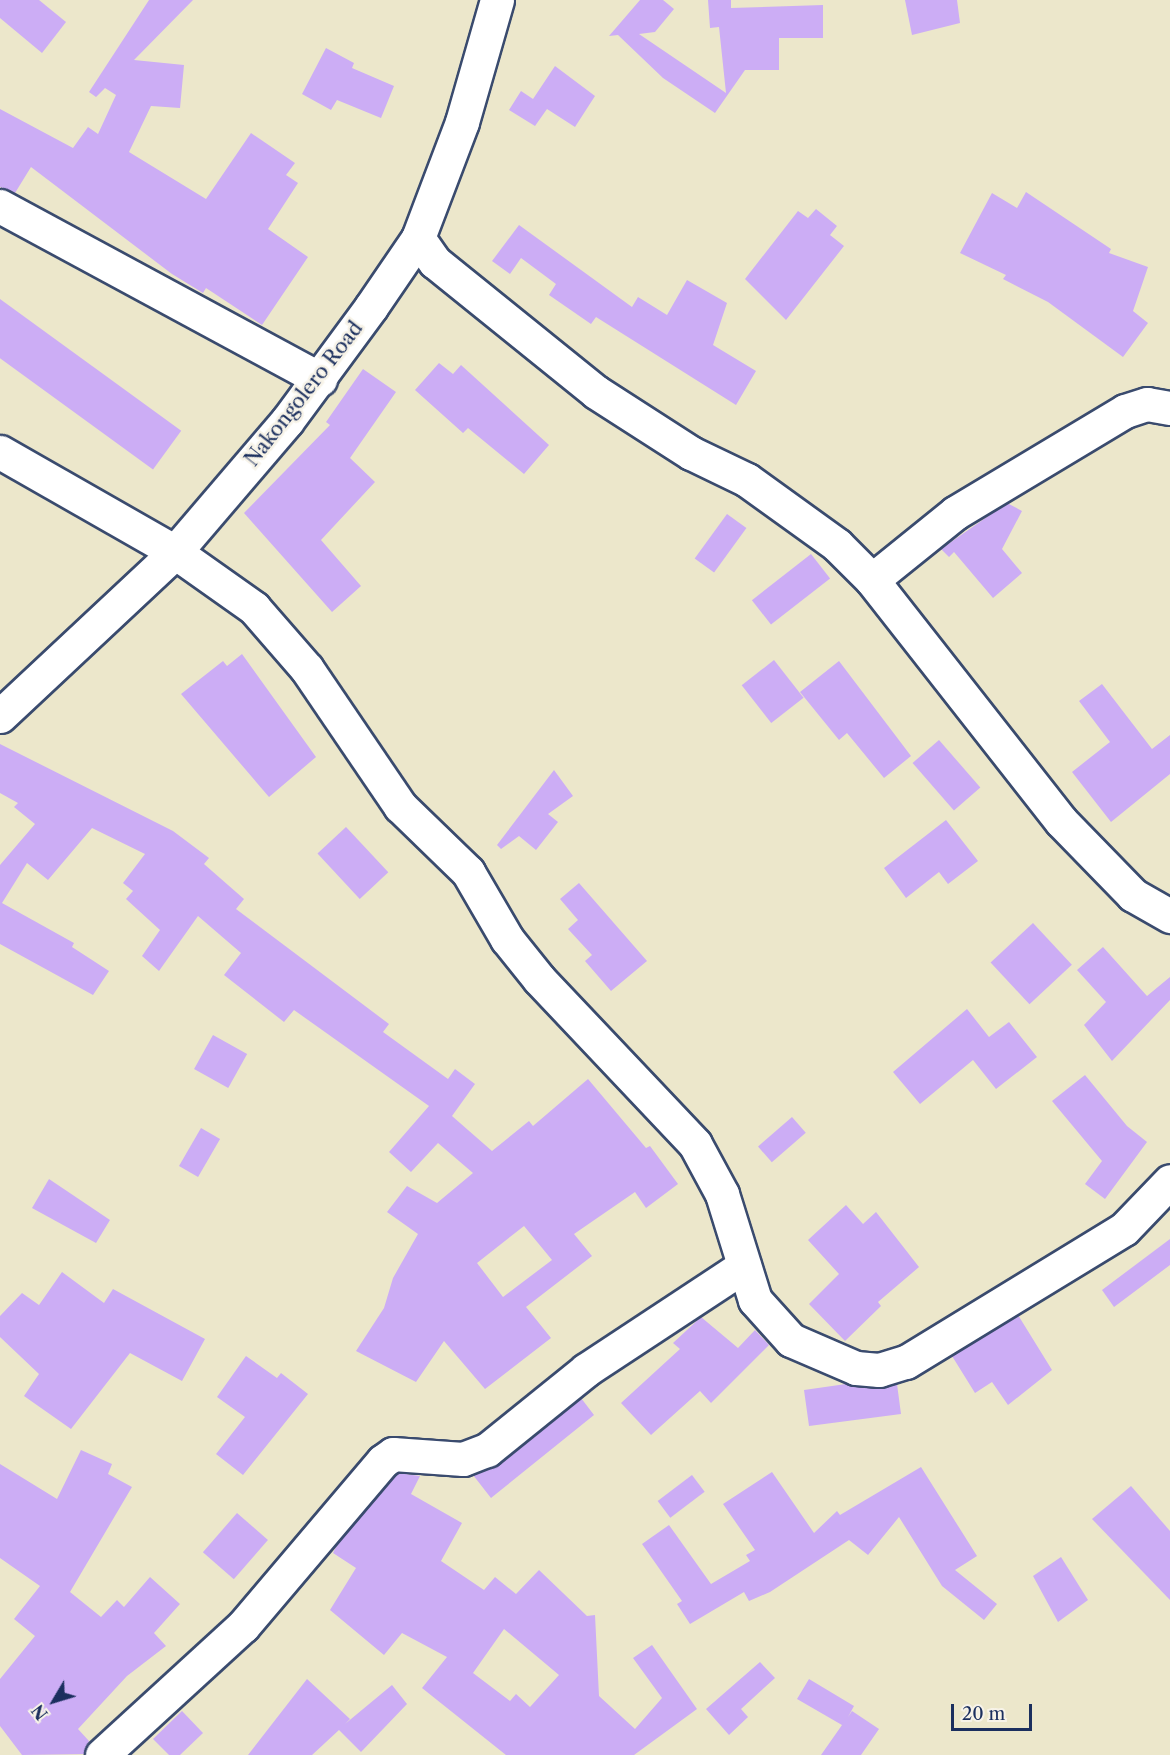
<!DOCTYPE html>
<html>
<head>
<meta charset="utf-8">
<style>
  body { margin:0 }
  #map { position:relative; width:1170px; height:1755px; overflow:hidden; background:#ece7cb; font-family:"Libre Caslon Text",serif }
  div>[style] { position:absolute }
  [style*='--x'] { left:calc(var(--x)*1px); top:calc(var(--y)*1px); width:calc(var(--w)*1px); rotate:calc(var(--a)*1deg) }
  .building>* { inset:0; background:#ccadf5; transform-origin:0 0 }
  .roads { filter:drop-shadow(2px 0 #3a4b6e) drop-shadow(-2px 0 #3a4b6e) drop-shadow(0 2px #3a4b6e) drop-shadow(0 -2px #3a4b6e) }
  .minor>* { height:33px; margin:-16.5px; padding:0 16.5px; transform-origin:16.5px; border-radius:16.5px; background:#fff }
  span { translate:-50% -50%; white-space:nowrap; text-align:center; line-height:1.15; -webkit-text-stroke:5px #f7f3e8; paint-order:stroke }
  .street-label { font-size:20px; color:#1b2f5e }
  .north { position:absolute; left:24px; top:1671px; width:60px; height:60px; -webkit-text-stroke:4px #f7f3e8; paint-order:stroke; rotate:232deg; font-size:16px; font-weight:700; line-height:24px; text-align:center; color:#1b2f5e }
  .north::after { content:''; display:block; margin:auto; width:21px; height:27px; background:#1b2f5e; clip-path:polygon(50% 0,100% 100%,50% 72%,0 100%) }
  .scale { position:absolute; left:951px; top:1704px; width:81px; height:27px; box-sizing:border-box; border:3px solid #1b2f5e; border-top:0; padding-left:8px; font-size:18px; line-height:21px; white-space:nowrap; color:#1b2f5e; -webkit-text-stroke:4px #f7f3e8; paint-order:stroke }
</style>
</head>
<body>
<div id="map">
  <div class="building">
    <i style="clip-path:polygon(0 0,39px 0,66px 22px,42px 53px,0 18px)"></i>
    <i style="clip-path:polygon(149px 0,193px 0,134px 60px,184px 65px,180px 108px,151px 106px,129px 152px,206px 199px,251px 133px,295px 163px,286px 175px,298px 183px,268px 229px,308px 257px,262px 325px,206px 288px,203px 293px,172px 274px,31px 167px,15px 193px,0 187px,0 109px,73px 148px,88px 127px,98px 134px,116px 95px,105px 88px,96px 97px,89px 92px)"></i>
    <i style="clip-path:polygon(640px 0,663px 0,674px 9px,655px 32px,639px 34px,726px 93px,719px 27px,710px 28px,708px 0,731px 0,731px 8px,823px 5px,823px 38px,779px 38px,779px 70px,745px 70px,715px 113px,663px 78px,618px 35px,609px 36px)"></i>
    <i style="clip-path:polygon(905px 0,957px 0,960px 23px,912px 35px)"></i>
    <i style="clip-path:polygon(326px 48px,354px 63px,352px 68px,394px 86px,381px 118px,337px 100px,331px 110px,302px 94px)"></i>
    <i style="clip-path:polygon(555px 66px,595px 96px,575px 127px,547px 109px,535px 126px,509px 110px,521px 91px,533px 99px)"></i>
    <i style="clip-path:polygon(1026px 192px,1111px 249px,1109px 253px,1148px 267px,1133px 311px,1148px 323px,1123px 357px,1048px 302px,1003px 279px,1006px 275px,960px 253px,992px 193px,1017px 208px)"></i>
    <i style="clip-path:polygon(816px 209px,837px 226px,830px 235px,844px 246px,786px 320px,745px 279px,798px 211px,808px 218px)"></i>
    <i style="clip-path:polygon(519px 225px,632px 307px,638px 297px,667px 315px,687px 280px,727px 303px,713px 345px,756px 371px,736px 405px,596px 317px,591px 324px,549px 295px,556px 284px,521px 258px,510px 274px,492px 261px)"></i>
    <i style="left:0;top:299px;width:224px;height:48px;rotate:36deg"></i>
    <i style="clip-path:polygon(439px 363px,453px 374px,461px 365px,549px 445px,524px 474px,468px 428px,463px 433px,415px 390px)"></i>
    <i style="clip-path:polygon(363px 369px,396px 392px,350px 458px,375px 482px,321px 540px,361px 586px,332px 612px,244px 513px,330px 425px,326px 422px)"></i>
    <i style="clip-path:polygon(1007px 503px,1022px 511px,1002px 549px,1022px 573px,993px 598px,954px 552px,949px 557px,941px 549px)"></i>
    <i style="left:727px;top:514px;width:24px;height:55px;rotate:36deg"></i>
    <i style="left:811px;top:554px;width:31px;height:75px;rotate:52deg"></i>
    <i style="clip-path:polygon(242px 654px,316px 757px,269px 797px,181px 694px,223px 661px,227px 666px)"></i>
    <i style="left:774px;top:660px;width:48px;height:41px;rotate:52deg"></i>
    <i style="clip-path:polygon(839px 661px,911px 756px,884px 778px,847px 733px,839px 740px,800px 692px)"></i>
    <i style="clip-path:polygon(1102px 684px,1152px 749px,1170px 735px,1170px 774px,1111px 822px,1072px 772px,1110px 742px,1079px 701px)"></i>
    <i style="left:939px;top:740px;width:63px;height:35px;rotate:49deg"></i>
    <i style="clip-path:polygon(evenodd,0 744px,173px 831px,209px 858px,204px 864px,244px 899px,236px 909px,389px 1024px,383px 1032px,448px 1079px,455px 1069px,475px 1084px,452px 1116px,492px 1151px,529px 1121px,533px 1126px,588px 1079px,646px 1148px,650px 1146px,678px 1184px,646px 1208px,635px 1192px,574px 1234px,592px 1256px,526px 1307px,551px 1338px,485px 1389px,444px 1341px,416px 1382px,356px 1351px,384px 1308px,393px 1278px,418px 1234px,387px 1212px,407px 1186px,437px 1203px,473px 1173px,438px 1143px,411px 1172px,389px 1152px,429px 1106px,294px 1010px,284px 1022px,224px 975px,241px 953px,198px 916px,159px 971px,142px 956px,160px 930px,126px 899px,133px 891px,123px 883px,145px 854px,92px 828px,48px 880px,27px 863px,2px 903px,74px 943px,72px 947px,109px 971px,93px 995px,0 944px,0 865px,35px 824px,14px 807px,18px 803px,0 793px,0 744px,524px 1226px,552px 1260px,503px 1297px,477px 1263px,524px 1226px)"></i>
    <i style="clip-path:polygon(554px 770px,573px 796px,548px 814px,558px 822px,536px 850px,519px 836px,501px 849px,497px 845px)"></i>
    <i style="clip-path:polygon(946px 820px,978px 861px,948px 884px,939px 872px,906px 898px,884px 868px)"></i>
    <i style="left:346px;top:827px;width:62px;height:39px;rotate:47deg"></i>
    <i style="clip-path:polygon(579px 883px,647px 961px,611px 991px,585px 961px,592px 955px,568px 929px,578px 920px,560px 899px)"></i>
    <i style="left:1033px;top:923px;width:57px;height:58px;rotate:47deg"></i>
    <i style="clip-path:polygon(1103px 947px,1147px 996px,1170px 977px,1170px 1000px,1112px 1061px,1084px 1025px,1106px 1002px,1077px 970px)"></i>
    <i style="clip-path:polygon(967px 1009px,989px 1037px,1009px 1022px,1037px 1057px,996px 1089px,973px 1060px,920px 1104px,893px 1072px)"></i>
    <i style="left:213px;top:1035px;width:39px;height:39px;rotate:29deg"></i>
    <i style="clip-path:polygon(1085px 1075px,1127px 1126px,1147px 1142px,1105px 1199px,1085px 1184px,1102px 1161px,1052px 1101px)"></i>
    <i style="left:792px;top:1117px;width:21px;height:45px;rotate:49deg"></i>
    <i style="left:201px;top:1128px;width:22px;height:44px;rotate:30deg"></i>
    <i style="clip-path:polygon(49px 1179px,110px 1220px,96px 1243px,32px 1208px)"></i>
    <i style="clip-path:polygon(846px 1205px,863px 1224px,876px 1212px,919px 1267px,878px 1302px,881px 1306px,845px 1341px,809px 1304px,839px 1274px,808px 1240px)"></i>
    <i style="clip-path:polygon(1170px 1239px,1170px 1265px,1114px 1307px,1102px 1290px)"></i>
    <i style="clip-path:polygon(62px 1272px,104px 1303px,113px 1289px,205px 1339px,182px 1381px,130px 1353px,71px 1429px,24px 1396px,39px 1374px,0 1337px,0 1316px,22px 1293px,39px 1305px)"></i>
    <i style="clip-path:polygon(1018px 1315px,1052px 1370px,1008px 1405px,992px 1382px,975px 1393px,952px 1356px)"></i>
    <i style="clip-path:polygon(701px 1317px,738px 1348px,755px 1330px,769px 1345px,711px 1403px,700px 1391px,651px 1435px,621px 1403px,680px 1349px,673px 1343px)"></i>
    <i style="clip-path:polygon(246px 1356px,277px 1378px,281px 1373px,308px 1394px,243px 1475px,216px 1454px,245px 1417px,217px 1397px)"></i>
    <i style="clip-path:polygon(846px 1384px,877px 1389px,897px 1384px,901px 1414px,809px 1426px,804px 1390px)"></i>
    <i style="clip-path:polygon(581px 1398px,594px 1415px,491px 1498px,473px 1475px,499px 1465px)"></i>
    <i style="clip-path:polygon(81px 1450px,112px 1464px,108px 1474px,132px 1487px,70px 1592px,101px 1617px,117px 1600px,124px 1607px,150px 1577px,180px 1604px,154px 1633px,166px 1646px,127px 1676px,78px 1729px,89px 1741px,84px 1754px,22px 1755px,0 1726px,0 1679px,35px 1636px,14px 1619px,40px 1586px,0 1558px,0 1464px,57px 1499px)"></i>
    <i style="clip-path:polygon(921px 1467px,977px 1556px,955px 1570px,997px 1604px,984px 1620px,942px 1586px,899px 1517px,868px 1555px,849px 1540px,770px 1592px,749px 1601px,744px 1592px,690px 1624px,677px 1604px,682px 1601px,642px 1544px,669px 1525px,711px 1584px,750px 1561px,746px 1555px,755px 1550px,723px 1504px,772px 1472px,814px 1533px,837px 1511px,840px 1515px)"></i>
    <i style="clip-path:polygon(evenodd,398px 1473px,420px 1476px,411px 1494px,462px 1523px,441px 1561px,484px 1590px,495px 1577px,516px 1594px,539px 1570px,587px 1616px,595px 1615px,599px 1696px,635px 1729px,662px 1698px,633px 1658px,652px 1645px,697px 1709px,634px 1755px,506px 1755px,422px 1688px,447px 1657px,402px 1633px,384px 1655px,330px 1610px,356px 1568px,333px 1553px,338px 1543px,398px 1473px,504px 1629px,559px 1675px,530px 1707px,516px 1694px,510px 1701px,473px 1673px,504px 1629px)"></i>
    <i style="left:692px;top:1475px;width:21px;height:43px;rotate:53deg"></i>
    <i style="clip-path:polygon(1131px 1486px,1170px 1531px,1170px 1600px,1092px 1519px)"></i>
    <i style="left:237px;top:1513px;width:41px;height:52px;rotate:41deg"></i>
    <i style="clip-path:polygon(1061px 1557px,1088px 1600px,1058px 1622px,1033px 1576px)"></i>
    <i style="clip-path:polygon(760px 1662px,775px 1678px,741px 1709px,748px 1717px,729px 1735px,706px 1709px)"></i>
    <i style="clip-path:polygon(307px 1679px,350px 1719px,345px 1724px,392px 1685px,407px 1704px,361px 1752px,339px 1730px,312px 1755px,248px 1755px)"></i>
    <i style="clip-path:polygon(809px 1679px,854px 1706px,848px 1717px,852px 1711px,879px 1729px,861px 1755px,821px 1755px,842px 1725px,797px 1699px)"></i>
    <i style="clip-path:polygon(182px 1711px,203px 1733px,180px 1755px,169px 1755px,153px 1739px)"></i>
  </div>
  <div class="roads">
    <div class="minor">
      <i style="--x:0;--y:206;--w:364;--a:28.4"></i>
      <i style="--x:418;--y:238;--w:29;--a:55"></i>
      <i style="--x:435;--y:262;--w:207;--a:38.9"></i>
      <i style="--x:596;--y:392;--w:113;--a:32.7"></i>
      <i style="--x:691;--y:453;--w:62;--a:25.7"></i>
      <i style="--x:747;--y:480;--w:111;--a:35.8"></i>
      <i style="--x:837;--y:545;--w:49;--a:45"></i>
      <i style="--x:872;--y:580;--w:306;--a:51.9"></i>
      <i style="--x:1061;--y:821;--w:103;--a:45.8"></i>
      <i style="--x:1133;--y:895;--w:43;--a:29.6"></i>
      <i style="--x:0;--y:452;--w:202;--a:29.7"></i>
      <i style="--x:175;--y:552;--w:97;--a:35.3"></i>
      <i style="--x:254;--y:608;--w:81;--a:49"></i>
      <i style="--x:307;--y:669;--w:166;--a:55.8"></i>
      <i style="--x:400;--y:806;--w:95;--a:44.1"></i>
      <i style="--x:468;--y:872;--w:78;--a:59.8"></i>
      <i style="--x:507;--y:939;--w:51;--a:51.3"></i>
      <i style="--x:539;--y:979;--w:227;--a:46.6"></i>
      <i style="--x:695;--y:1144;--w:57;--a:61.6"></i>
      <i style="--x:722;--y:1194;--w:111;--a:72.7"></i>
      <i style="--x:755;--y:1300;--w:54;--a:48"></i>
      <i style="--x:791;--y:1340;--w:71;--a:23.3"></i>
      <i style="--x:856;--y:1368;--w:23;--a:5"></i>
      <i style="--x:879;--y:1370;--w:28;--a:-17"></i>
      <i style="--x:906;--y:1362;--w:255;--a:-31.4"></i>
      <i style="--x:1124;--y:1229;--w:66;--a:-46.2"></i>
      <i style="--x:872;--y:580;--w:107;--a:-38.9"></i>
      <i style="--x:955;--y:513;--w:198;--a:-31"></i>
      <i style="--x:1125;--y:411;--w:23;--a:-18"></i>
      <i style="--x:1147;--y:404;--w:23;--a:10"></i>
      <i style="--x:0;--y:716;--w:240;--a:-43.1"></i>
      <i style="--x:175;--y:552;--w:172;--a:-49.5"></i>
      <i style="--x:287;--y:421;--w:142;--a:-53.6"></i>
      <i style="--x:371;--y:307;--w:83;--a:-55.7"></i>
      <i style="--x:418;--y:238;--w:124;--a:-69.2"></i>
      <i style="--x:462;--y:122;--w:127;--a:-74"></i>
      <i style="--x:102;--y:1755;--w:191;--a:-42.5"></i>
      <i style="--x:243;--y:1626;--w:216;--a:-49.7"></i>
      <i style="--x:383;--y:1461;--w:12;--a:-35"></i>
      <i style="--x:393;--y:1454;--w:70;--a:4.1"></i>
      <i style="--x:463;--y:1459;--w:26;--a:-21"></i>
      <i style="--x:487;--y:1450;--w:127;--a:-38.9"></i>
      <i style="--x:586;--y:1370;--w:189;--a:-33.4"></i>
    </div>
  </div>
  <div class="street-label">
    <span style="left:304px;top:394px;rotate:-52deg">Nakongolero Road</span>
  </div>
  <div class="north">N</div>
  <div class="scale">20 m</div>
</div>
</body>
</html>
